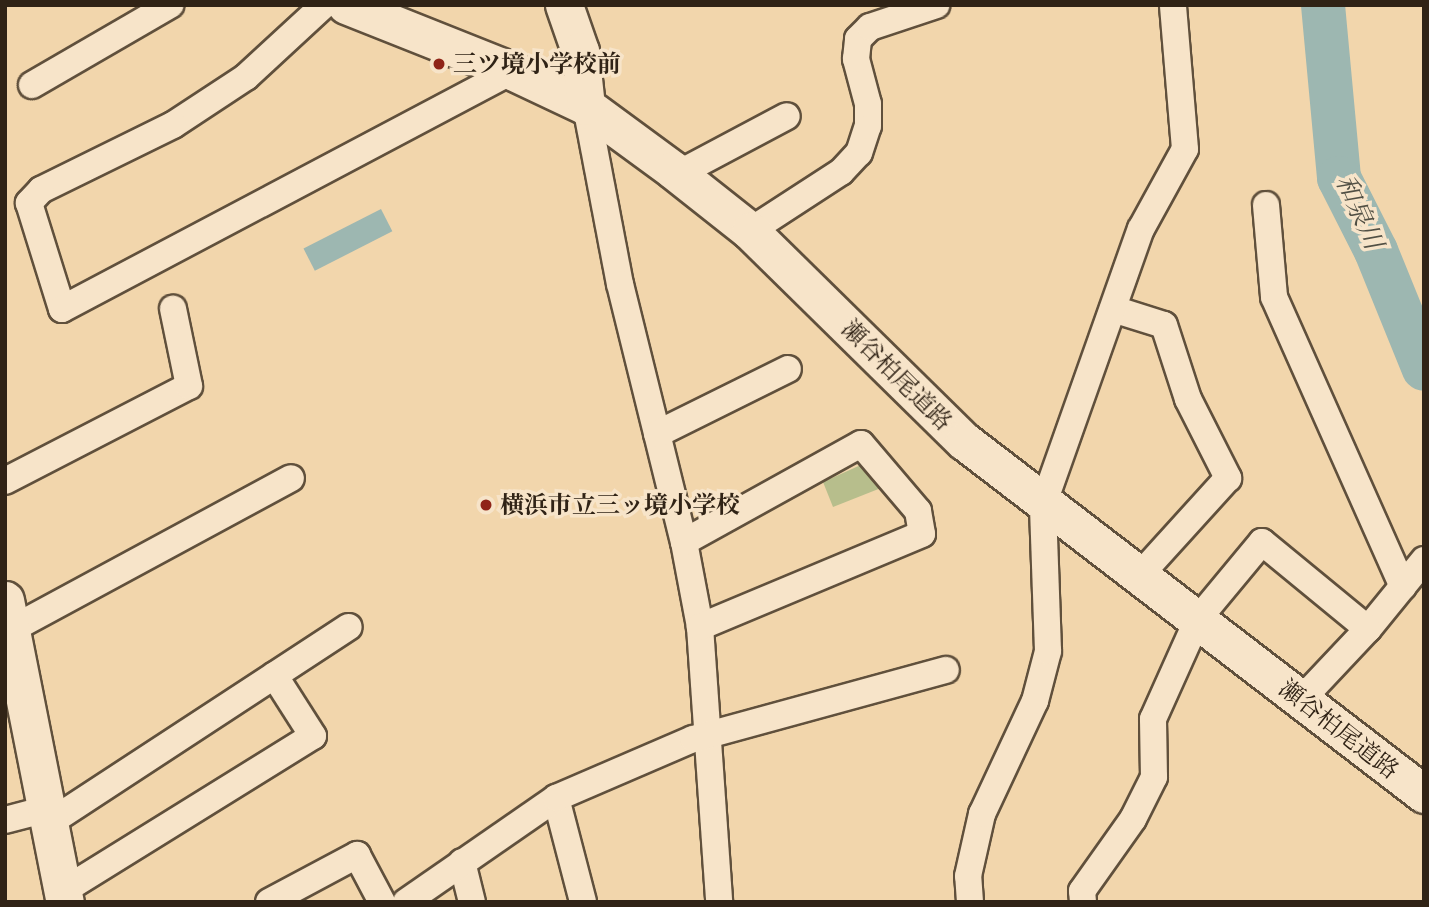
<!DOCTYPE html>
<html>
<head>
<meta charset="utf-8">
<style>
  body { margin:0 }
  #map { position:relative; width:1429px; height:907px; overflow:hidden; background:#f2d6ac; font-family:"EB Garamond","Noto Serif JP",serif }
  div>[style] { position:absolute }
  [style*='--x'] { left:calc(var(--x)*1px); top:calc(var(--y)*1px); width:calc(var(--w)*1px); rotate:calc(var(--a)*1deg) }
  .green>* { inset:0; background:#b7be8c }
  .water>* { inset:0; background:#9db7b1; transform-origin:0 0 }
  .river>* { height:44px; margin:-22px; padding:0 22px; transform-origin:22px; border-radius:22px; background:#9db7b1 }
  .roads { filter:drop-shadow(2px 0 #60503c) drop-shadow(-2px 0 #60503c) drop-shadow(0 2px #60503c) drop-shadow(0 -2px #60503c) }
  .street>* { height:26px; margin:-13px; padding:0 13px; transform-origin:13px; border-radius:13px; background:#f7e4c9 }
  .secondary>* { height:37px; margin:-18.5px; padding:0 18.5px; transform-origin:18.5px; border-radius:18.5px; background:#f7e4c9 }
  .dots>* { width:19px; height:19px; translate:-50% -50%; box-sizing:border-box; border:4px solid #f7e4c9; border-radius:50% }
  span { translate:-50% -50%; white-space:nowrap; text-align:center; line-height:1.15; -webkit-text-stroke:7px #f7e4c9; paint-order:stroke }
  .poi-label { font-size:24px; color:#302316; font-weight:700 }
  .left { translate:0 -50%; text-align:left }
  .street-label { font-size:24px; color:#302316 }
  .water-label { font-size:26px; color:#514f44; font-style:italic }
  .frame { position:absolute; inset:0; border:7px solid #302316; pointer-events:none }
</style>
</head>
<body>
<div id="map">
  <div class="green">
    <i style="clip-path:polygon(863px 464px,881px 488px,833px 507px,823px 482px)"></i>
  </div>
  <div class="water">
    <i style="left:381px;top:209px;width:25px;height:87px;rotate:63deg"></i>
  </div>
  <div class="river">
    <i style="--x:1323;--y:5;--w:174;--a:84.7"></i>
    <i style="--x:1339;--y:178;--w:82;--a:63.1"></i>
    <i style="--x:1376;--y:251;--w:127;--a:67.9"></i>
  </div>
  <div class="roads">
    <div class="street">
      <i style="--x:324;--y:5;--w:106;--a:137.3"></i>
      <i style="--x:246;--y:77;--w:87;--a:146.7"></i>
      <i style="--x:173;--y:125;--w:147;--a:153.8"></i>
      <i style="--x:41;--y:190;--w:18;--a:133"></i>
      <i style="--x:29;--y:203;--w:111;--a:72.7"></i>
      <i style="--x:62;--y:309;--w:509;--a:-27.87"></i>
      <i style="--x:32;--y:85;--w:160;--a:-30.1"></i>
      <i style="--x:586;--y:106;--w:181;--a:79.2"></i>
      <i style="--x:620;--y:284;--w:266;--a:76.1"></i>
      <i style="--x:684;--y:542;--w:86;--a:79.3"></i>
      <i style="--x:700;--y:627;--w:276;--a:86"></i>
      <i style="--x:678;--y:174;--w:123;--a:-28"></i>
      <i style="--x:1266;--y:205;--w:92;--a:85"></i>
      <i style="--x:1274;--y:297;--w:317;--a:66"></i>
      <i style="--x:750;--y:231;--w:108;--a:-33"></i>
      <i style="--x:841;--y:172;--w:26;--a:-47"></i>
      <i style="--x:859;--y:153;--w:28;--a:-72"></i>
      <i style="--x:868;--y:126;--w:22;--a:-90"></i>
      <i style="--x:868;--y:104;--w:47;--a:-104.9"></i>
      <i style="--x:856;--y:59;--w:20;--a:-84"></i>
      <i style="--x:858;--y:39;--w:17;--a:-45"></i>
      <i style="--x:870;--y:27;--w:70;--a:-18.4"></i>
      <i style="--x:1113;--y:309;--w:53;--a:17.4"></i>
      <i style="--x:1164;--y:325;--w:78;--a:72"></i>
      <i style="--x:1188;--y:399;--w:89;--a:63.1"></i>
      <i style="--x:1228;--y:478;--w:131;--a:132.2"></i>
      <i style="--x:657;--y:434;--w:146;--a:-26.4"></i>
      <i style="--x:5;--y:481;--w:207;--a:-27.3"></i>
      <i style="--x:189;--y:386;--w:79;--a:-101.7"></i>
      <i style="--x:684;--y:542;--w:202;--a:-29"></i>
      <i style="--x:861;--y:444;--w:88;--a:49.6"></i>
      <i style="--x:918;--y:511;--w:23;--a:80"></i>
      <i style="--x:922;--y:534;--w:241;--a:157.3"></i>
      <i style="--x:12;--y:629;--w:317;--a:-28.4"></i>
      <i style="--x:1301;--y:700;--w:98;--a:-46.7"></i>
      <i style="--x:1368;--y:629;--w:89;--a:-50.9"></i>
      <i style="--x:556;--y:798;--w:107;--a:75.4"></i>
      <i style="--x:5;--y:820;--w:43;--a:-14.7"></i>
      <i style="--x:49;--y:823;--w:358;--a:-33.2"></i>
      <i style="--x:462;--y:862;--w:41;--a:76"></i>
      <i style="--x:63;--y:891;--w:294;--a:-31.8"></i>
      <i style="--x:313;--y:736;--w:72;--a:-122.6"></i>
      <i style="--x:269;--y:902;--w:100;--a:-28.1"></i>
      <i style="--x:357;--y:855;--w:53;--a:62"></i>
      <i style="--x:406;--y:902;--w:183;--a:-34.7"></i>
      <i style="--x:556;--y:798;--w:149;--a:-23.3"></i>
      <i style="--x:693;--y:739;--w:262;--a:-15.3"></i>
      <i style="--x:970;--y:902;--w:26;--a:-94"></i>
      <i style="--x:968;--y:876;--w:64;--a:-77.3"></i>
      <i style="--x:982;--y:814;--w:125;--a:-64.9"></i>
      <i style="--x:1035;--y:701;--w:52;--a:-75.4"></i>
      <i style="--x:1048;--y:651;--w:146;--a:-92"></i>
      <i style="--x:1043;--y:505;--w:293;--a:-70.5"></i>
      <i style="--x:1141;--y:229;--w:91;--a:-61.2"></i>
      <i style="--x:1185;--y:149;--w:144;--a:-94.8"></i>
      <i style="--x:1083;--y:902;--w:11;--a:-95"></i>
      <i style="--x:1082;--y:891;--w:88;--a:-54.7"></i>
      <i style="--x:1133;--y:819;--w:47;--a:-63.4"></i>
      <i style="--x:1154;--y:777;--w:58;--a:-91"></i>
      <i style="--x:1153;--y:719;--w:110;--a:-65.8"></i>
      <i style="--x:1198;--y:619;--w:100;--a:-50.3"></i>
      <i style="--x:1262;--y:542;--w:137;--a:39.4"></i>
    </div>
    <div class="secondary">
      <i style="--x:346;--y:5;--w:179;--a:21.7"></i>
      <i style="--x:512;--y:71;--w:82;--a:25.3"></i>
      <i style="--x:586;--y:106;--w:108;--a:36.3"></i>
      <i style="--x:673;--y:170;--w:98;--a:38.4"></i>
      <i style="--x:750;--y:231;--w:300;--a:44.5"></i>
      <i style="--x:964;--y:441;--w:580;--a:37.5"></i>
      <i style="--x:564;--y:5;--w:49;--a:70.8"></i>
      <i style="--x:580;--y:51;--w:55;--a:83.8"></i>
      <i style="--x:5;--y:600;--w:308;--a:78.8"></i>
    </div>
  </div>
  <div class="dots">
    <i style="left:439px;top:64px;background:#8f2418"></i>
    <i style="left:486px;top:505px;background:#8f2418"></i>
  </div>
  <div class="poi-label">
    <span class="left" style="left:453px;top:64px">三ツ境小学校前</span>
    <span class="left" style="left:500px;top:505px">横浜市立三ッ境小学校</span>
  </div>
  <div class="street-label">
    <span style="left:897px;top:375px;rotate:45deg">瀬谷柏尾道路</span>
    <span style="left:1339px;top:729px;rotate:38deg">瀬谷柏尾道路</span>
  </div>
  <div class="water-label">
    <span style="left:1359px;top:212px;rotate:66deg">和泉川</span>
  </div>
  <div class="frame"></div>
</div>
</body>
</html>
